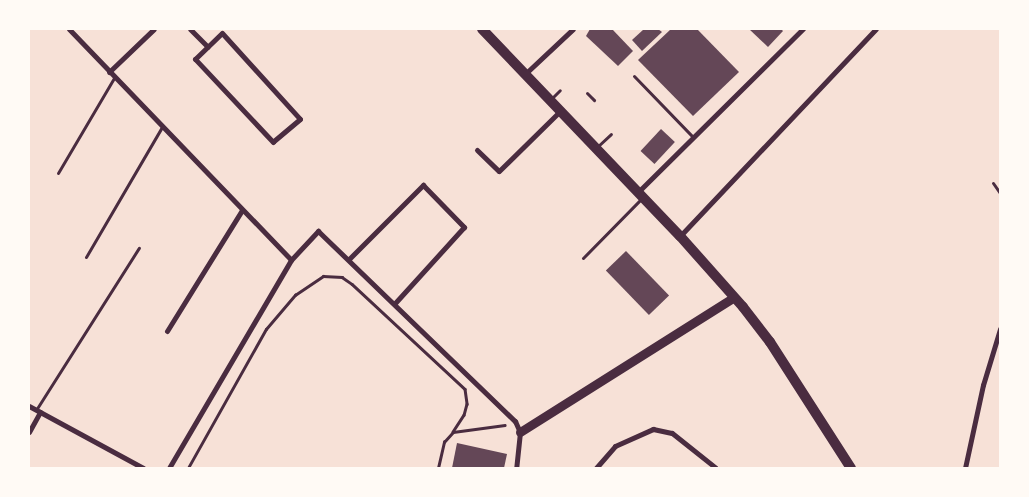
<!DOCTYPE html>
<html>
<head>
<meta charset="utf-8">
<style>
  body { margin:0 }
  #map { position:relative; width:1029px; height:497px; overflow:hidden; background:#f7e1d7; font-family:Raleway,sans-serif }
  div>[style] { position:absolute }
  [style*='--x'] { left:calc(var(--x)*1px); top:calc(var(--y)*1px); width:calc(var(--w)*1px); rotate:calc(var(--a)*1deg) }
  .building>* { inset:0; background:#644757; transform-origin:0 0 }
  .path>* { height:2.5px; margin:-1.25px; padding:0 1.25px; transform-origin:1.25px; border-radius:1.25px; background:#4a2c40 }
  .service>* { height:3px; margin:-1.5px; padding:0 1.5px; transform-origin:1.5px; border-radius:1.5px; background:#4a2c40 }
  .minor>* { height:5px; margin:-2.5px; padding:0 2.5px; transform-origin:2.5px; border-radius:2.5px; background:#4a2c40 }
  .tertiary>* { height:9px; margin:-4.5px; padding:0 4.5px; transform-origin:4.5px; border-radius:4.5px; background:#4a2c40 }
  .primary>* { height:10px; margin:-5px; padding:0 5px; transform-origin:5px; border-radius:5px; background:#4a2c40 }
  span { translate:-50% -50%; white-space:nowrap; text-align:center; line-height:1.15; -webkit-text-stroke:4px #fffaf5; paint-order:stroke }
  .frame { position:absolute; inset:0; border:30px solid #fffaf5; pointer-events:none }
</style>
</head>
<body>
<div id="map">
  <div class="building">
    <i style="clip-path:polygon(590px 29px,612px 29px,633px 51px,618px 66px,586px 36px)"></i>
    <i style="clip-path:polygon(644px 29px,658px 29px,662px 32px,642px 51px,632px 40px)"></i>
    <i style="clip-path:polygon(671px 29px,697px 29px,739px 72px,693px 116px,638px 60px)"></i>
    <i style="clip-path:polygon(749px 29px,781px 29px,783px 31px,768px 47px)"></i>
    <i style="left:661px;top:129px;width:19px;height:30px;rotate:43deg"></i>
    <i style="left:626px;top:251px;width:62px;height:28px;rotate:46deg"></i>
    <i style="clip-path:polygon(457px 443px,507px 454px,504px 468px,452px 468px)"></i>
  </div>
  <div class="path">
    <i style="--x:188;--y:468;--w:159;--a:-60.7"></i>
    <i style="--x:266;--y:329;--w:45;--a:-49.5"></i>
    <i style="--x:295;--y:295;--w:34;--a:-34"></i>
    <i style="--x:323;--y:276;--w:19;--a:3"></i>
    <i style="--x:342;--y:277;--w:12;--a:35"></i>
    <i style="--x:352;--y:284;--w:154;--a:42.9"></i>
    <i style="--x:465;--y:389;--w:15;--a:82"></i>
    <i style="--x:467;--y:404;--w:11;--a:105"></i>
    <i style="--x:464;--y:415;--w:20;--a:123"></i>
    <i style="--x:438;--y:468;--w:27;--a:-77"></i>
    <i style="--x:444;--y:442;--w:13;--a:-48"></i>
    <i style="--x:453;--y:432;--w:52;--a:-7.7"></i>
  </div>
  <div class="service">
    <i style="--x:634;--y:76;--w:85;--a:46"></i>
    <i style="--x:587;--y:93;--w:10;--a:45"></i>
    <i style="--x:552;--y:98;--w:11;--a:-45"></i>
    <i style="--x:597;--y:147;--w:19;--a:-43"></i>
    <i style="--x:58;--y:173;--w:110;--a:-59.5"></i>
    <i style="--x:993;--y:183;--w:12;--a:55"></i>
    <i style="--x:86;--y:257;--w:151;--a:-59.7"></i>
    <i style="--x:583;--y:258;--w:84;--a:-45.5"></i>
    <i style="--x:36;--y:410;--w:192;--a:-57.6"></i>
  </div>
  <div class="minor">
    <i style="--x:69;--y:29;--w:320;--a:46.1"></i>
    <i style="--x:190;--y:29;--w:25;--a:45"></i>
    <i style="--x:222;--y:33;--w:116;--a:47.8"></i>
    <i style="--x:300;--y:119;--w:35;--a:140"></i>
    <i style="--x:273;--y:142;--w:114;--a:-133.2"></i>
    <i style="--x:195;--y:59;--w:37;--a:-44"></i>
    <i style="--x:109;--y:72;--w:62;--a:-43.7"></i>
    <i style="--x:525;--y:74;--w:66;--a:-43.2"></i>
    <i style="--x:477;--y:150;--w:30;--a:44"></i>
    <i style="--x:499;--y:171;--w:86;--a:-44.5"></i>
    <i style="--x:638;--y:192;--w:232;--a:-44.7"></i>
    <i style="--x:680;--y:236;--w:285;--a:-46.6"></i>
    <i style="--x:349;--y:259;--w:105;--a:-45"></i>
    <i style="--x:423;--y:185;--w:59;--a:45.7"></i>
    <i style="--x:464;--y:227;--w:103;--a:132.2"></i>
    <i style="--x:167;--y:331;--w:142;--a:-58.2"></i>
    <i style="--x:29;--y:406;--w:130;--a:28.5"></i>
    <i style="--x:29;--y:432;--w:23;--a:-61"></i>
    <i style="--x:169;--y:468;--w:241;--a:-59.6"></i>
    <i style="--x:291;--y:260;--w:40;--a:-47"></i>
    <i style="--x:318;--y:231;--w:274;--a:44"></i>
    <i style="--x:515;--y:421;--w:12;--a:66"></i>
    <i style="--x:520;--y:432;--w:36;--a:96"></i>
    <i style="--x:596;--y:468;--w:29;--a:-49"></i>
    <i style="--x:615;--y:446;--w:42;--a:-24.1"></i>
    <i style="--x:653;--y:429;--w:19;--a:12"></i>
    <i style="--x:672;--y:433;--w:56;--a:38.5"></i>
    <i style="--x:965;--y:468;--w:85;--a:-77.8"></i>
    <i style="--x:983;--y:385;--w:59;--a:-73.1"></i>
  </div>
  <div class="tertiary">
    <i style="--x:520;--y:432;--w:253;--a:-32.2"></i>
  </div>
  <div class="primary">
    <i style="--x:482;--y:29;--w:286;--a:46.3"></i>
    <i style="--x:680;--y:236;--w:95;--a:48.4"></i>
    <i style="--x:743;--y:307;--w:44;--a:52.4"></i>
    <i style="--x:770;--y:342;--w:150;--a:57.3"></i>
  </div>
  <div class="frame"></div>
</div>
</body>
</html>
